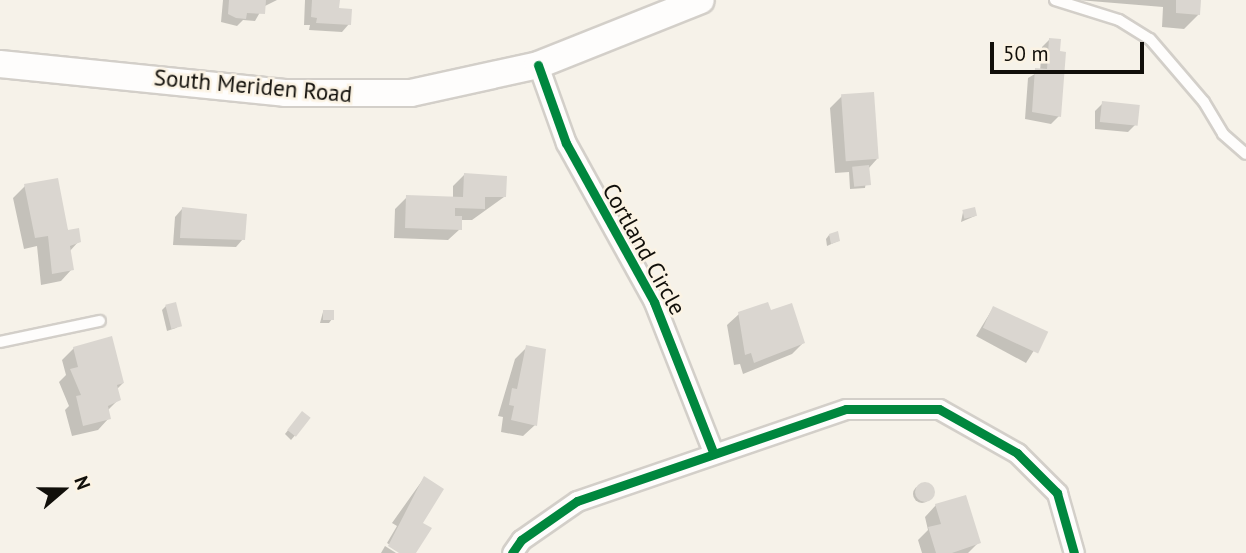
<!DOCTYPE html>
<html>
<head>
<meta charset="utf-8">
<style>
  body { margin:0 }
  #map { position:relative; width:1246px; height:553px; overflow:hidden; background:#f6f2e9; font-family:"PT Sans",sans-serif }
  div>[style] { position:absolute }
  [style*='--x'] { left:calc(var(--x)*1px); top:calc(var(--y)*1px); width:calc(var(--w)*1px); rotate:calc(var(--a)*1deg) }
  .shadow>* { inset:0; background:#0003 }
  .round { border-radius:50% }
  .building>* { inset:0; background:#dad6d0; transform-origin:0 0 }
  .roads { filter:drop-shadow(2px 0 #d3cfc9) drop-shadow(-2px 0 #d3cfc9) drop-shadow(0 2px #d3cfc9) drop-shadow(0 -2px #d3cfc9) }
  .service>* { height:10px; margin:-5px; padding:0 5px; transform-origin:5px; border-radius:5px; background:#fefdfc }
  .minor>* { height:19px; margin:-9.5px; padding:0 9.5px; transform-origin:9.5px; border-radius:9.5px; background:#fefdfc }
  .secondary>* { height:26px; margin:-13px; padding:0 13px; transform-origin:13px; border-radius:13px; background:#fefdfc }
  .cycleway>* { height:9px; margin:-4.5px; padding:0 4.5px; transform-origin:4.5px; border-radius:4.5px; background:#00873e }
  span { translate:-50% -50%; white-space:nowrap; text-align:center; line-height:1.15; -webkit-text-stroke:5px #fbf3e4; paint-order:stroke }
  .street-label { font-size:23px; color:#110f0a }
  .north { position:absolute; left:28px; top:455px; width:70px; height:70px; -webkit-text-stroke:5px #fbf3e4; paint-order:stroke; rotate:70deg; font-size:19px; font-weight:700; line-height:28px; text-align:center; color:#110f0a }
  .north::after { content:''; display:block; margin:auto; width:24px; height:32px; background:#110f0a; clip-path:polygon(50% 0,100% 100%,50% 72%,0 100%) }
  .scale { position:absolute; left:990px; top:42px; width:154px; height:32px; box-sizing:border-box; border:4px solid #110f0a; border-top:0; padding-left:9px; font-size:21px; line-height:24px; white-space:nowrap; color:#110f0a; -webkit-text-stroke:5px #fbf3e4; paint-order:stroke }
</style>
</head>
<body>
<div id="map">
  <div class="shadow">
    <i style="clip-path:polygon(223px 0,277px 0,263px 7px,255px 21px,243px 20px,237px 26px,221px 22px)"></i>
    <i style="clip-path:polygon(305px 0,338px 0,337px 10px,349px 24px,342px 32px,309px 30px,310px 25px,304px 25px)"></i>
    <i style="clip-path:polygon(1078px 0,1199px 0,1199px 14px,1184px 29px,1162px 27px,1163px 7px)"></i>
    <i style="clip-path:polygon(1050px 39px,1059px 116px,1051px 124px,1025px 119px,1028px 78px,1040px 71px,1042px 47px)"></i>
    <i style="clip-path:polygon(842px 96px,877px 159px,868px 169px,865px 188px,850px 189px,849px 172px,835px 173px,830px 108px)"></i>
    <i style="clip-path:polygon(1103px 103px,1136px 124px,1128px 132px,1095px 129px,1095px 111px)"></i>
    <i style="clip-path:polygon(465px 174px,504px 197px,472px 220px,460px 220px,460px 229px,448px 240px,394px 238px,395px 209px,407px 197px,453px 199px,453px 186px)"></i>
    <i style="clip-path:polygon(25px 186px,79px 241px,69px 252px,72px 269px,61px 281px,41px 285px,37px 246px,24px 249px,13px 198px)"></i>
    <i style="clip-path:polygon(182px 209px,243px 239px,236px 247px,173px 245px,175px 217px)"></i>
    <i style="clip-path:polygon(963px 212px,975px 216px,961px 222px)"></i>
    <i style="clip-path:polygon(829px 235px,838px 241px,827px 246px,826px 239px)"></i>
    <i style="clip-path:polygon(166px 306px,180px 325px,176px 328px,167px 331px,162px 310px)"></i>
    <i style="clip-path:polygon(993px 308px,1045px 333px,1026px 363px,976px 336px)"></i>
    <i style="clip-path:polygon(323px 312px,332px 319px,329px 323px,320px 323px)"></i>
    <i style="clip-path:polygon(770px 312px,803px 343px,792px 354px,743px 374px,740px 364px,734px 365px,727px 325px,739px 314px)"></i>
    <i style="clip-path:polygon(527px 347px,535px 425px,523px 436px,501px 432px,503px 417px,498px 416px,515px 359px)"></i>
    <i style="clip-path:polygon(74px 348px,123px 383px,117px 389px,119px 399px,107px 411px,109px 418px,98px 430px,72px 436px,65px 410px,69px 406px,59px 382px,66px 375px,62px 360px)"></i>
    <i style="clip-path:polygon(299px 416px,309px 419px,291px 440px,285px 434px)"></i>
    <i style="clip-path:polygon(424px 478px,414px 553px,402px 553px,387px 543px,397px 526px,392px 523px)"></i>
    <i class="round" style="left:913px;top:485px;width:18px;height:18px"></i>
    <i style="clip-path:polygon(936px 505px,979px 542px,968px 553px,922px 553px,918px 540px,928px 530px,925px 517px)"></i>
    <i style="clip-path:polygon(385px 546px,396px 553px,381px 553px)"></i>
  </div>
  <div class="building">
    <i style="clip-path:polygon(229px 0,266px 0,265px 14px,247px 13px,246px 19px,236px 18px,228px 14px)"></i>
    <i style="clip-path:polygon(312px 0,340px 0,339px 8px,352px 9px,351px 25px,316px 23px,317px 18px,311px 17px)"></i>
    <i style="clip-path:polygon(1176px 0,1201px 0,1200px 15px,1176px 13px)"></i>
    <i style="clip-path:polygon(1049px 38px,1061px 39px,1060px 51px,1066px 52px,1061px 117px,1032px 112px,1035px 68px,1047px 69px)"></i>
    <i style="left:874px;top:92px;width:67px;height:33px;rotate:86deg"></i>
    <i style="left:1102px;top:101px;width:38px;height:21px;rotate:6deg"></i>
    <i style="left:869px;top:165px;width:20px;height:17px;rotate:84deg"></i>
    <i style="clip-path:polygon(464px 173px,507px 176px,506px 197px,485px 197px,485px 209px,455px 208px,455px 216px,462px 216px,462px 230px,405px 228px,406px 195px,463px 197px)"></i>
    <i style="clip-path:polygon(58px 178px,68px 230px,79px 228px,81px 242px,70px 246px,74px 270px,52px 274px,48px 236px,35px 238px,24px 184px)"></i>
    <i style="clip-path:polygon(182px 207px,247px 214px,245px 240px,180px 238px)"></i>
    <i style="left:975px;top:207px;width:9px;height:13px;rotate:77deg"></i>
    <i style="clip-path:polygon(838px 231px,840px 241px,831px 244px,829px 234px)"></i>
    <i style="left:176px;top:302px;width:25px;height:11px;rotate:76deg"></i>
    <i style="clip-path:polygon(768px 302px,771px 310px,792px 303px,805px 343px,754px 363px,751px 353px,745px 355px,738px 312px)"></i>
    <i style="left:993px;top:306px;width:61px;height:24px;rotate:25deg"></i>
    <i style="left:323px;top:310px;width:11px;height:10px"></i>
    <i style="clip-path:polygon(112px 336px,124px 383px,117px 385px,121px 400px,108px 406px,111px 419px,83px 426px,76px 396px,81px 395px,70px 369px,78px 367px,73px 347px)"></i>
    <i style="clip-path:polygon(526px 345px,546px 349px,537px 426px,511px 420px,514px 406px,509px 405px,512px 388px,517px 389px)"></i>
    <i style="left:302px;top:411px;width:11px;height:24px;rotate:38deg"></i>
    <i style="clip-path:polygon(424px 476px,444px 489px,423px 523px,432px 528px,416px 553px,399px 553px,388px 546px)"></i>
    <i class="round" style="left:915px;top:482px;width:20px;height:20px"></i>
    <i style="clip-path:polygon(966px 495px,981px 543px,952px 553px,936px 553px,928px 527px,941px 524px,935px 504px)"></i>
  </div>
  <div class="roads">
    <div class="service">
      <i style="--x:1055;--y:0;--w:67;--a:17.4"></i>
      <i style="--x:1119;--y:20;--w:36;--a:32"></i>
      <i style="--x:1150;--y:39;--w:83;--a:49.4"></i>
      <i style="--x:1204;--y:102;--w:37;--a:59"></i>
      <i style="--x:1223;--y:134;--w:30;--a:41"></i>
      <i style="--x:0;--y:342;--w:102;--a:-11.9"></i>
    </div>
    <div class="minor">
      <i style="--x:538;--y:65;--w:83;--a:70.3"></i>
      <i style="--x:566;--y:143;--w:182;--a:61"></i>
      <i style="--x:654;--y:302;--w:161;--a:68.5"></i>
      <i style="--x:512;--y:553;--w:16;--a:-55"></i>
      <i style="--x:521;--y:540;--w:68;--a:-34.9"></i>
      <i style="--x:577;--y:501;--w:284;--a:-18.9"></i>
      <i style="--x:846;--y:409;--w:93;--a:0"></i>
      <i style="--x:939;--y:409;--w:90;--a:29.4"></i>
      <i style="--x:1017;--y:453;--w:57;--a:45"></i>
      <i style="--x:1057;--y:493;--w:62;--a:74.2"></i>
    </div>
    <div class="secondary">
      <i style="--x:0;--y:64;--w:286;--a:5.8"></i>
      <i style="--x:285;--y:93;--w:126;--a:0"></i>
      <i style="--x:411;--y:93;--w:130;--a:-12.4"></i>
      <i style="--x:538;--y:65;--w:175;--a:-21.7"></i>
    </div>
  </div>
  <div class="cycleway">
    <i style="--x:538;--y:65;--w:83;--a:70.3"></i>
    <i style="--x:566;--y:143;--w:182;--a:61"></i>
    <i style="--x:654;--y:302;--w:161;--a:68.5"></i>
    <i style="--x:512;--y:553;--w:16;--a:-55"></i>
    <i style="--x:521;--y:540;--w:68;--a:-34.9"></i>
    <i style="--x:577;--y:501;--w:284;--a:-18.9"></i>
    <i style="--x:846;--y:409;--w:93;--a:0"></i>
    <i style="--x:939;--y:409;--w:90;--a:29.4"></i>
    <i style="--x:1017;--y:453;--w:57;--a:45"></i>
    <i style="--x:1057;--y:493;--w:62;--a:74.2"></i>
  </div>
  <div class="street-label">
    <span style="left:253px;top:86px;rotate:5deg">South Meriden Road</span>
    <span style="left:644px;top:249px;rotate:61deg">Cortland Circle</span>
  </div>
  <div class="north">N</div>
  <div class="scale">50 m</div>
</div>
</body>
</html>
